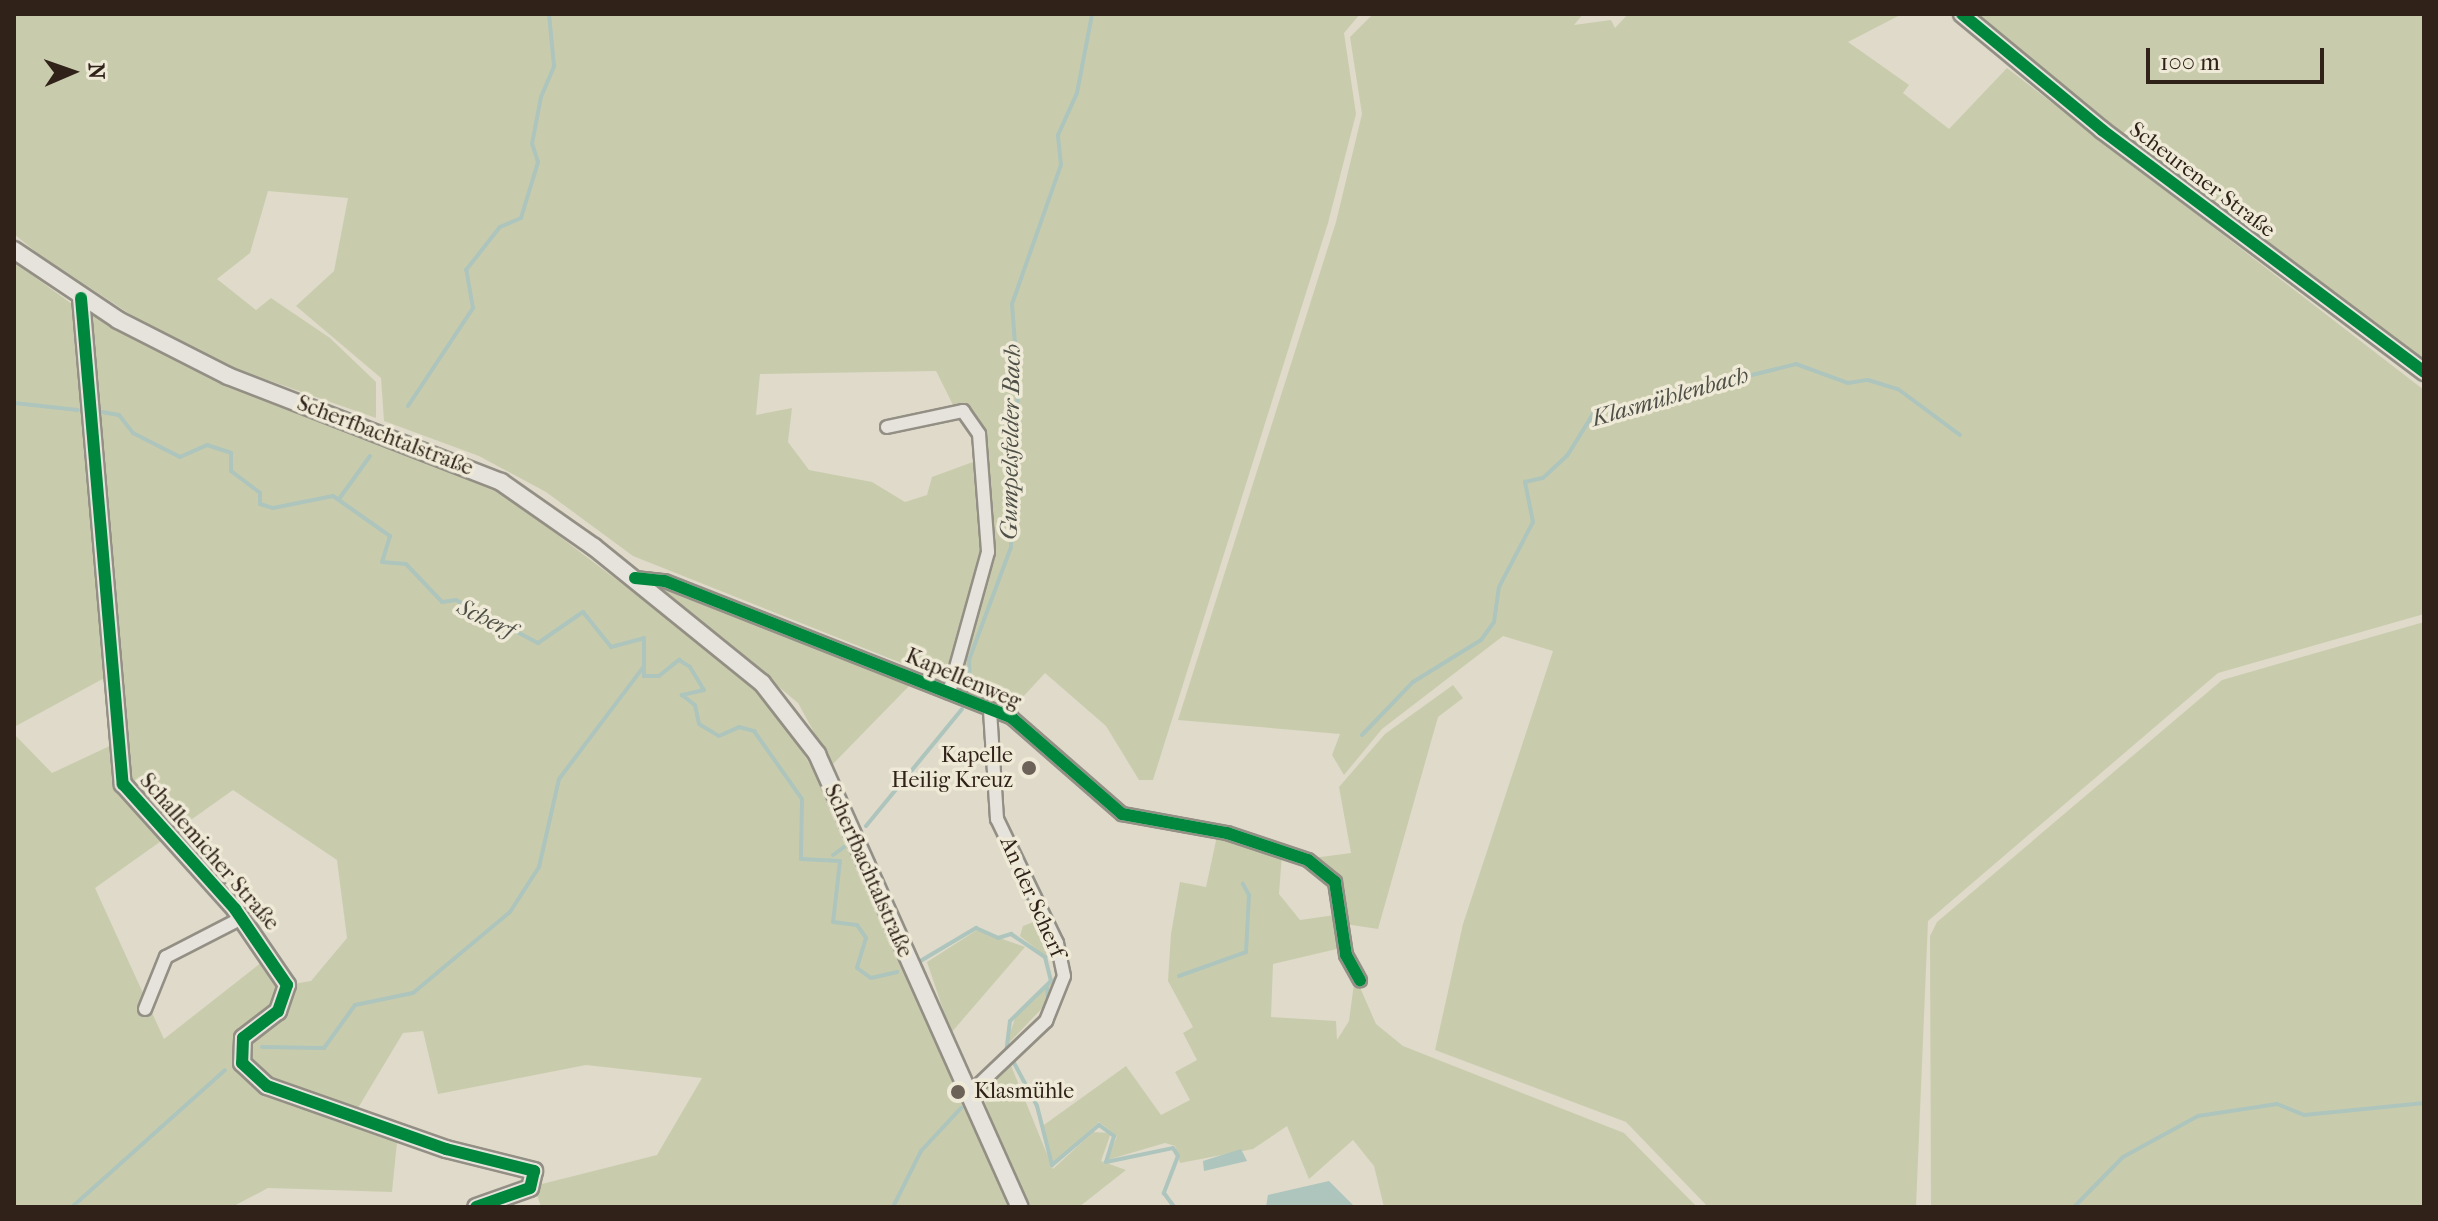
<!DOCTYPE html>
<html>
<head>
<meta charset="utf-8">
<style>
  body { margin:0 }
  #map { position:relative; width:2438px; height:1221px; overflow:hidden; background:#dfdaca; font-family:"IM FELL French Canon",serif }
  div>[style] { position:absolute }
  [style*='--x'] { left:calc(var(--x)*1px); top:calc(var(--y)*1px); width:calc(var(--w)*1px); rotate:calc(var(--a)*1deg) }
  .green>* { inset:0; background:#c9ccac }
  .water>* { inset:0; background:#adc5bd }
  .stream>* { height:4px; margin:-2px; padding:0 2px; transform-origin:2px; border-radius:2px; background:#adc5bd }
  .roads { filter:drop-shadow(2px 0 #938f85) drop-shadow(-2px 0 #938f85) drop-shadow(0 2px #938f85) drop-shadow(0 -2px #938f85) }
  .street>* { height:12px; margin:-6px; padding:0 6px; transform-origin:6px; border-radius:6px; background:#e6e3dc }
  .secondary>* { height:16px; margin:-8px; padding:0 8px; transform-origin:8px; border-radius:8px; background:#e6e3dc }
  .cycleway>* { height:12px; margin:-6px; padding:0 6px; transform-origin:6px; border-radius:6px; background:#00873e }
  .dots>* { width:22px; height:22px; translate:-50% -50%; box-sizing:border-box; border:4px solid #efead7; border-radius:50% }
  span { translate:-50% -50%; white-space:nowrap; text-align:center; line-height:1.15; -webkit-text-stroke:7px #efead7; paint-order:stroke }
  .street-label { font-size:22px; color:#302219 }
  .poi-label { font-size:22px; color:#302219 }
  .right { translate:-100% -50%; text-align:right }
  .left { translate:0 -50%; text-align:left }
  .water-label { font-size:24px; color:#4f5048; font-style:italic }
  .frame { position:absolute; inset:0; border:16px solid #302219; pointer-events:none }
  .north { position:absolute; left:32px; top:32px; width:80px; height:80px; -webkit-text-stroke:6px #efead7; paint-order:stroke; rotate:88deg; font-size:22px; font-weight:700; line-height:32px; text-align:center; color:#302219 }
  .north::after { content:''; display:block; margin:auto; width:28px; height:36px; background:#302219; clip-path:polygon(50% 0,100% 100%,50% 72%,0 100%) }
  .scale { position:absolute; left:2146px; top:48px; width:178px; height:36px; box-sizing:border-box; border:4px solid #302219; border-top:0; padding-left:10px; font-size:24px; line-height:28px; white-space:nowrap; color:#302219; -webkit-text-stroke:6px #efead7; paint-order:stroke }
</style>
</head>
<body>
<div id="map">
  <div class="green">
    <i style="clip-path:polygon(14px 14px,1360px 14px,1344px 33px,1356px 114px,1328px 223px,1153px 780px,1139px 780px,1106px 726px,1045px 673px,1011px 710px,958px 686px,991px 552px,993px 506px,975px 414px,955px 409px,936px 371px,760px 374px,756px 415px,792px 408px,788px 442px,809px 470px,872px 482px,905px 502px,927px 495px,932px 477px,981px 459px,984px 550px,949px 682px,633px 556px,546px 492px,479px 456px,384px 421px,381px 378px,296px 306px,334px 271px,348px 198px,268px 191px,250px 253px,217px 279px,256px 310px,271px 298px,330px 338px,376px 382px,376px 418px,228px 366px,142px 322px,37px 253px,14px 234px)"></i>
    <i style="clip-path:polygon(1373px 14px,1583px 14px,1574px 25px,1611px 20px,1615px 28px,1628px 14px,1902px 14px,1848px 42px,1909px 85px,1903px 93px,1949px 129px,2007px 68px,2424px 390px,2424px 614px,2218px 673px,1928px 921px,1916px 1207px,1708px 1207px,1626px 1122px,1435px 1050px,1463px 924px,1553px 651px,1503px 636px,1382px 729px,1344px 775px,1332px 755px,1340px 734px,1178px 720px,1336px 222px,1362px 114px,1350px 37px)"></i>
    <i style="clip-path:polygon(1974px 14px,2424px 14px,2424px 362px,2094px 115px)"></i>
    <i style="clip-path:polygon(evenodd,14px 262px,72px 304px,84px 440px,94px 436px,93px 314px,216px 379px,493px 486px,757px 686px,829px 792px,1009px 1207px,541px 1207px,534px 1186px,657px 1155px,702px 1078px,586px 1065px,438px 1094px,423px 1031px,403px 1033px,352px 1118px,398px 1132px,392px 1192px,268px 1188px,232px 1207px,14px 1207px,14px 734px,52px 773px,114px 744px,110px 675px,14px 727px,14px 262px,233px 790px,337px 860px,347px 938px,311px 981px,287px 985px,271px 955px,164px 1039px,95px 888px,233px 790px)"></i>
    <i style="clip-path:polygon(661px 588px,667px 587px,910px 685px,832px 765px,798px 703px)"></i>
    <i style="clip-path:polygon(2424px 622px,2424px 1207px,1931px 1207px,1930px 936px,1937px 922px,2222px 680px)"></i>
    <i style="clip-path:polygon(1453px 685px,1463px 698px,1438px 717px,1378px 929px,1345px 924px,1339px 880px,1313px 858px,1351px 853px,1339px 787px,1385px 734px)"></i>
    <i style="clip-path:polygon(1217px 836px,1282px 855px,1279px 894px,1300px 920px,1335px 915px,1341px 948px,1273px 964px,1271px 1017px,1336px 1021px,1337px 1040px,1349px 1021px,1355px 976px,1376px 1024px,1403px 1046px,1624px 1133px,1697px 1207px,1384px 1207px,1374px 1166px,1353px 1140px,1309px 1179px,1287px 1126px,1253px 1149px,1180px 1163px,1175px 1146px,1165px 1143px,1107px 1160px,1117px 1136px,1099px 1122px,1053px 1163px,1041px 1127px,1126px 1066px,1161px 1115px,1190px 1100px,1175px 1072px,1197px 1060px,1183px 1033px,1193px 1027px,1168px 981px,1171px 934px,1180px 882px,1206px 887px)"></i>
    <i style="clip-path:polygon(1039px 920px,1057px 970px,1053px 997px,1006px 1046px,1015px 1018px,1055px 976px,1053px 962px,1020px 936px,1023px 926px)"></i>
    <i style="clip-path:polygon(977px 930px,1025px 947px,951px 1033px,927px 962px)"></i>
    <i style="clip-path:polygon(1010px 1063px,1053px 1169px,1093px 1132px,1111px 1133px,1101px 1161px,1126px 1170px,1079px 1207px,1031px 1207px,997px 1139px,982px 1092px)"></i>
  </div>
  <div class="water">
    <i style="clip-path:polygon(1241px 1149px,1247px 1161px,1204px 1171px,1203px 1161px)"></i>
    <i style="clip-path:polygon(1329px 1181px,1355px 1207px,1266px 1207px,1268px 1195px)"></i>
  </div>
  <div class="stream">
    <i style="--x:2422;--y:14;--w:3;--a:45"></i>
    <i style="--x:14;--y:403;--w:64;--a:6.2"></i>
    <i style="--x:408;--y:406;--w:118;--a:-56.4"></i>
    <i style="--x:473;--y:308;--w:39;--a:-100"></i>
    <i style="--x:466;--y:270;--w:55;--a:-51.7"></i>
    <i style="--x:500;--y:227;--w:23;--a:-23"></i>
    <i style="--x:521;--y:218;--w:59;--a:-73.1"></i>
    <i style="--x:538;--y:162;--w:19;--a:-108"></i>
    <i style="--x:532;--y:144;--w:48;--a:-79.2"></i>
    <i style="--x:541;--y:97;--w:34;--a:-67"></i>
    <i style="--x:554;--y:66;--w:52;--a:-95.5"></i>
    <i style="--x:102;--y:412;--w:17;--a:10"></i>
    <i style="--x:119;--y:415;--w:23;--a:52"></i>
    <i style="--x:133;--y:433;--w:53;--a:27.1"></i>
    <i style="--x:180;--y:457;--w:30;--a:-24"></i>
    <i style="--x:207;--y:445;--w:25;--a:18"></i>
    <i style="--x:231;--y:453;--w:18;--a:90"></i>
    <i style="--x:231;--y:471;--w:36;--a:37"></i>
    <i style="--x:260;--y:493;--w:11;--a:90"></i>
    <i style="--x:260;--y:504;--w:14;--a:17"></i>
    <i style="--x:273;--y:508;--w:61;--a:-11.3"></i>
    <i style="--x:333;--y:496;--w:70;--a:35.1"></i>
    <i style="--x:390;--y:536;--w:27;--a:107"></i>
    <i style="--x:382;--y:562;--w:24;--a:5"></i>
    <i style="--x:406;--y:564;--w:52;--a:46.5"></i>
    <i style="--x:442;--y:602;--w:14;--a:-8"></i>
    <i style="--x:456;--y:600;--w:93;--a:27.7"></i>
    <i style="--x:538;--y:643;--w:55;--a:-34.6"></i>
    <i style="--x:583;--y:612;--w:45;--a:51.3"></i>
    <i style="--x:611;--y:647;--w:34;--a:-15"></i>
    <i style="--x:644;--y:638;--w:38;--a:90"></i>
    <i style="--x:644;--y:676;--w:15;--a:0"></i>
    <i style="--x:659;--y:676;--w:26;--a:-39"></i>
    <i style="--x:679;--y:660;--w:13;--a:32"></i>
    <i style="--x:690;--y:667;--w:27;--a:59"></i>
    <i style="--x:704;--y:690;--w:23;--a:167"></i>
    <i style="--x:682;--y:695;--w:16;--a:38"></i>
    <i style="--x:695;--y:705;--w:19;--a:78"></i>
    <i style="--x:699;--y:724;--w:23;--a:31"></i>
    <i style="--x:719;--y:736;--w:22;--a:-24"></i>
    <i style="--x:739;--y:727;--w:16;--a:15"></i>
    <i style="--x:754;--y:731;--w:83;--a:54.8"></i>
    <i style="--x:802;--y:799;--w:60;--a:91"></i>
    <i style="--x:801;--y:859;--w:39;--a:3"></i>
    <i style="--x:840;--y:861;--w:61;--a:96.5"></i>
    <i style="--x:833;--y:922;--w:24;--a:7"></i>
    <i style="--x:857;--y:925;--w:16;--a:55"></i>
    <i style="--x:866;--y:938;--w:31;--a:107"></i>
    <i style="--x:857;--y:968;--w:17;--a:36"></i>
    <i style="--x:871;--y:978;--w:27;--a:-13"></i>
    <i style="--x:339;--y:499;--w:53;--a:-54.2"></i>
    <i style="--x:970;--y:688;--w:28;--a:-92"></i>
    <i style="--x:969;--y:660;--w:121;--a:-69.6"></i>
    <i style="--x:1011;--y:547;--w:163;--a:-87.5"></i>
    <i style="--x:1018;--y:384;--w:80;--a:-94.3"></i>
    <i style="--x:1012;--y:304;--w:147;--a:-70.6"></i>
    <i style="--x:1061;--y:165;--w:30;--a:-96"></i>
    <i style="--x:1058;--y:135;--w:46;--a:-65.7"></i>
    <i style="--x:1077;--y:93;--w:80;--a:-79.2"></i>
    <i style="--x:1362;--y:735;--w:74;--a:-46.1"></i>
    <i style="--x:1413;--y:682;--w:80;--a:-31.7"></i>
    <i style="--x:1481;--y:640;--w:22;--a:-54"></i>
    <i style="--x:1494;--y:622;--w:35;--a:-82"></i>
    <i style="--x:1499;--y:587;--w:73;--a:-62.4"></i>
    <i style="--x:1533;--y:522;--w:41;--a:-101.3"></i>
    <i style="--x:1525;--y:482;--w:18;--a:-13"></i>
    <i style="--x:1543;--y:478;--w:33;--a:-43"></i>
    <i style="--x:1567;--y:456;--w:49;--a:-58.2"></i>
    <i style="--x:1593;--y:414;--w:209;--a:-13.8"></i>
    <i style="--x:1796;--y:364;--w:55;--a:20.1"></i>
    <i style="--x:1848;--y:383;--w:20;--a:-9"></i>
    <i style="--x:1868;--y:380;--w:31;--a:17"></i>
    <i style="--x:1898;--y:389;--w:77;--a:36.6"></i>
    <i style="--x:866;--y:826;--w:151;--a:-50.6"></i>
    <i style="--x:833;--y:855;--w:14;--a:-36"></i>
    <i style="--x:917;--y:963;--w:69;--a:-30.7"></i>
    <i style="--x:976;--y:928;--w:24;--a:24"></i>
    <i style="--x:998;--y:938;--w:14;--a:-17"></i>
    <i style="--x:1011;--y:934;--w:41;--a:34.1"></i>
    <i style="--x:1045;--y:957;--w:25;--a:76"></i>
    <i style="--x:1051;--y:981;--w:57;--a:135.7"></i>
    <i style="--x:1010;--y:1021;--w:31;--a:97"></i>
    <i style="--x:1179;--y:976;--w:71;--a:-19.7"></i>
    <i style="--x:1246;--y:952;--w:57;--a:-87"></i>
    <i style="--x:1249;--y:895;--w:13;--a:-119"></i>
    <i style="--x:1047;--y:988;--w:10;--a:84"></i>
    <i style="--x:262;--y:1047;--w:62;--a:0.9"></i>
    <i style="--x:324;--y:1048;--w:53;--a:-54.2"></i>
    <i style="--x:355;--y:1005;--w:59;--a:-11.7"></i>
    <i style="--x:413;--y:993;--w:126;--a:-39.9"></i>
    <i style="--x:510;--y:912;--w:54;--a:-57.2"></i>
    <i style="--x:539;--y:867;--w:90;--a:-77.2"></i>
    <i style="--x:559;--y:779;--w:141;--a:-53"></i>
    <i style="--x:1013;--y:1061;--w:51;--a:61.9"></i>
    <i style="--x:1037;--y:1106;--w:61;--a:75.7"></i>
    <i style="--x:1052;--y:1165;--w:62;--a:-40.4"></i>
    <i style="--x:1099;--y:1125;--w:19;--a:36"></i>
    <i style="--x:1114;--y:1136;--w:27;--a:107"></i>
    <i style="--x:1106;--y:1162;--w:68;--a:-11.8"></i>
    <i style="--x:1173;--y:1148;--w:9;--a:58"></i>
    <i style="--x:1178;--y:1156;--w:40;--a:111"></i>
    <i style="--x:1164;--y:1193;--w:17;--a:54"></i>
    <i style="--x:72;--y:1207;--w:205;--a:-41.8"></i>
    <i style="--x:893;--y:1207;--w:63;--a:-63.4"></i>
    <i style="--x:921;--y:1151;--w:59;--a:-47.1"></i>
    <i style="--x:2074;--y:1207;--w:70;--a:-45.6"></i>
    <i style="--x:2123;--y:1157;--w:85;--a:-28.7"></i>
    <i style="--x:2198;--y:1116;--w:80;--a:-8.6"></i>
    <i style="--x:2277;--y:1104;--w:29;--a:22"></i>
    <i style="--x:2304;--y:1115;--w:121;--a:-5.7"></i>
  </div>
  <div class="roads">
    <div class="street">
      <i style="--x:887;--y:427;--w:78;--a:-11.9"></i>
      <i style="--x:963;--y:411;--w:28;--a:55"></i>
      <i style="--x:979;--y:434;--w:118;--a:85.6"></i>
      <i style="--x:988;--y:552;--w:146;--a:105.5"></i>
      <i style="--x:635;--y:578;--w:30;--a:6"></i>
      <i style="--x:665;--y:581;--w:373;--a:21.5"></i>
      <i style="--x:1012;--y:718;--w:146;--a:41.1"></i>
      <i style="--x:1122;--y:814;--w:107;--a:10.3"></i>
      <i style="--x:1227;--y:833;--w:85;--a:18.4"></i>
      <i style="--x:1308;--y:860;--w:35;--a:39"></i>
      <i style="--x:1335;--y:882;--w:74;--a:81.4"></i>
      <i style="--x:1346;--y:955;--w:29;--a:61"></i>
      <i style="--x:145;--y:1009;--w:56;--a:-68"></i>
      <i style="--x:166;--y:957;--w:85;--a:-27.2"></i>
      <i style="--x:968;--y:1095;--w:108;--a:-43.5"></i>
      <i style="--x:1046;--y:1021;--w:48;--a:-68.2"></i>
      <i style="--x:1064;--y:976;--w:34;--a:-102"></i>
      <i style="--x:1057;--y:943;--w:138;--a:-115.8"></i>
      <i style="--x:997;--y:819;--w:109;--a:-93.7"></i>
    </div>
    <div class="secondary">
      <i style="--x:1962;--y:14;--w:182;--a:39.6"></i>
      <i style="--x:2102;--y:130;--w:403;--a:36.9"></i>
      <i style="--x:14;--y:250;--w:125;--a:33.9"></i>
      <i style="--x:118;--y:320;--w:123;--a:27"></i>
      <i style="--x:228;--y:376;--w:293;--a:21.2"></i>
      <i style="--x:501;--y:482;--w:113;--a:35"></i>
      <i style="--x:594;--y:547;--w:216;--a:39"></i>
      <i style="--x:762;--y:683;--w:90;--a:52.2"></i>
      <i style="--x:817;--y:754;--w:496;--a:65.9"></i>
      <i style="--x:81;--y:298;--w:488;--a:85.1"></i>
      <i style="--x:123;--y:784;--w:168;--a:48.1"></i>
      <i style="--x:235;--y:909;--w:92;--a:55.6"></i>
      <i style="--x:287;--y:985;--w:28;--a:109"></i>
      <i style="--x:278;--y:1011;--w:44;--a:142.4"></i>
      <i style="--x:243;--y:1038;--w:25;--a:92"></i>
      <i style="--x:242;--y:1063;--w:34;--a:43"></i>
      <i style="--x:267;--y:1086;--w:190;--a:19.4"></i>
      <i style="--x:446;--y:1149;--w:91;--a:14"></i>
      <i style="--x:534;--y:1171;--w:17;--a:103"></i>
      <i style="--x:530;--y:1188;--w:57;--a:160.6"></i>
    </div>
  </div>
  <div class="cycleway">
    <i style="--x:1962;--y:14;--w:182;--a:39.6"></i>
    <i style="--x:2102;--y:130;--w:403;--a:36.9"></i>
    <i style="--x:81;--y:298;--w:488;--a:85.1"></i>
    <i style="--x:123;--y:784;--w:168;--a:48.1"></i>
    <i style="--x:235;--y:909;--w:92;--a:55.6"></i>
    <i style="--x:287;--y:985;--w:28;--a:109"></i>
    <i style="--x:278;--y:1011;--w:44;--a:142.4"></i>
    <i style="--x:243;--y:1038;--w:25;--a:92"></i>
    <i style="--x:242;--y:1063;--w:34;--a:43"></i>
    <i style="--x:267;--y:1086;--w:190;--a:19.4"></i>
    <i style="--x:446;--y:1149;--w:91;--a:14"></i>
    <i style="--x:534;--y:1171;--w:17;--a:103"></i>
    <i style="--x:530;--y:1188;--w:57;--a:160.6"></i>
    <i style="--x:635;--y:578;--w:30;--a:6"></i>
    <i style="--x:665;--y:581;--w:373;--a:21.5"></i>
    <i style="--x:1012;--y:718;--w:146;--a:41.1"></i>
    <i style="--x:1122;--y:814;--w:107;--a:10.3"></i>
    <i style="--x:1227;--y:833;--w:85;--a:18.4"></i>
    <i style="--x:1308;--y:860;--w:35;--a:39"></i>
    <i style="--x:1335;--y:882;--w:74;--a:81.4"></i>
    <i style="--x:1346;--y:955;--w:29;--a:61"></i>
  </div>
  <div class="dots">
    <i style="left:1029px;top:768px;background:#6d6257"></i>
    <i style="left:958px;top:1092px;background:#6d6257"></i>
  </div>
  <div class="street-label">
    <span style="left:2202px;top:180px;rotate:37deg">Scheurener Straße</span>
    <span style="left:385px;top:436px;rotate:21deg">Scherfbachtalstraße</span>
    <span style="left:963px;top:679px;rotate:23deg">Kapellenweg</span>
    <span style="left:209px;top:852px;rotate:49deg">Schallemicher Straße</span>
    <span style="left:868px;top:871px;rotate:66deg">Scherfbachtalstraße</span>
    <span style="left:1032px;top:897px;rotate:66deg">An der Scherf</span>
  </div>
  <div class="poi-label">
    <span class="right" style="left:1013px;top:768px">Kapelle<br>Heilig Kreuz</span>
    <span class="left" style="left:974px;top:1092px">Klasmühle</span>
  </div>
  <div class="water-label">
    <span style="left:1670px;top:397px;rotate:-16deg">Klasmühlenbach</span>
    <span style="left:1011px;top:442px;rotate:-89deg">Gumpelsfelder Bach</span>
    <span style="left:486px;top:619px;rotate:26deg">Scherf</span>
  </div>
  <div class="frame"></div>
  <div class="north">N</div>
  <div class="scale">100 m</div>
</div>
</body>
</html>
